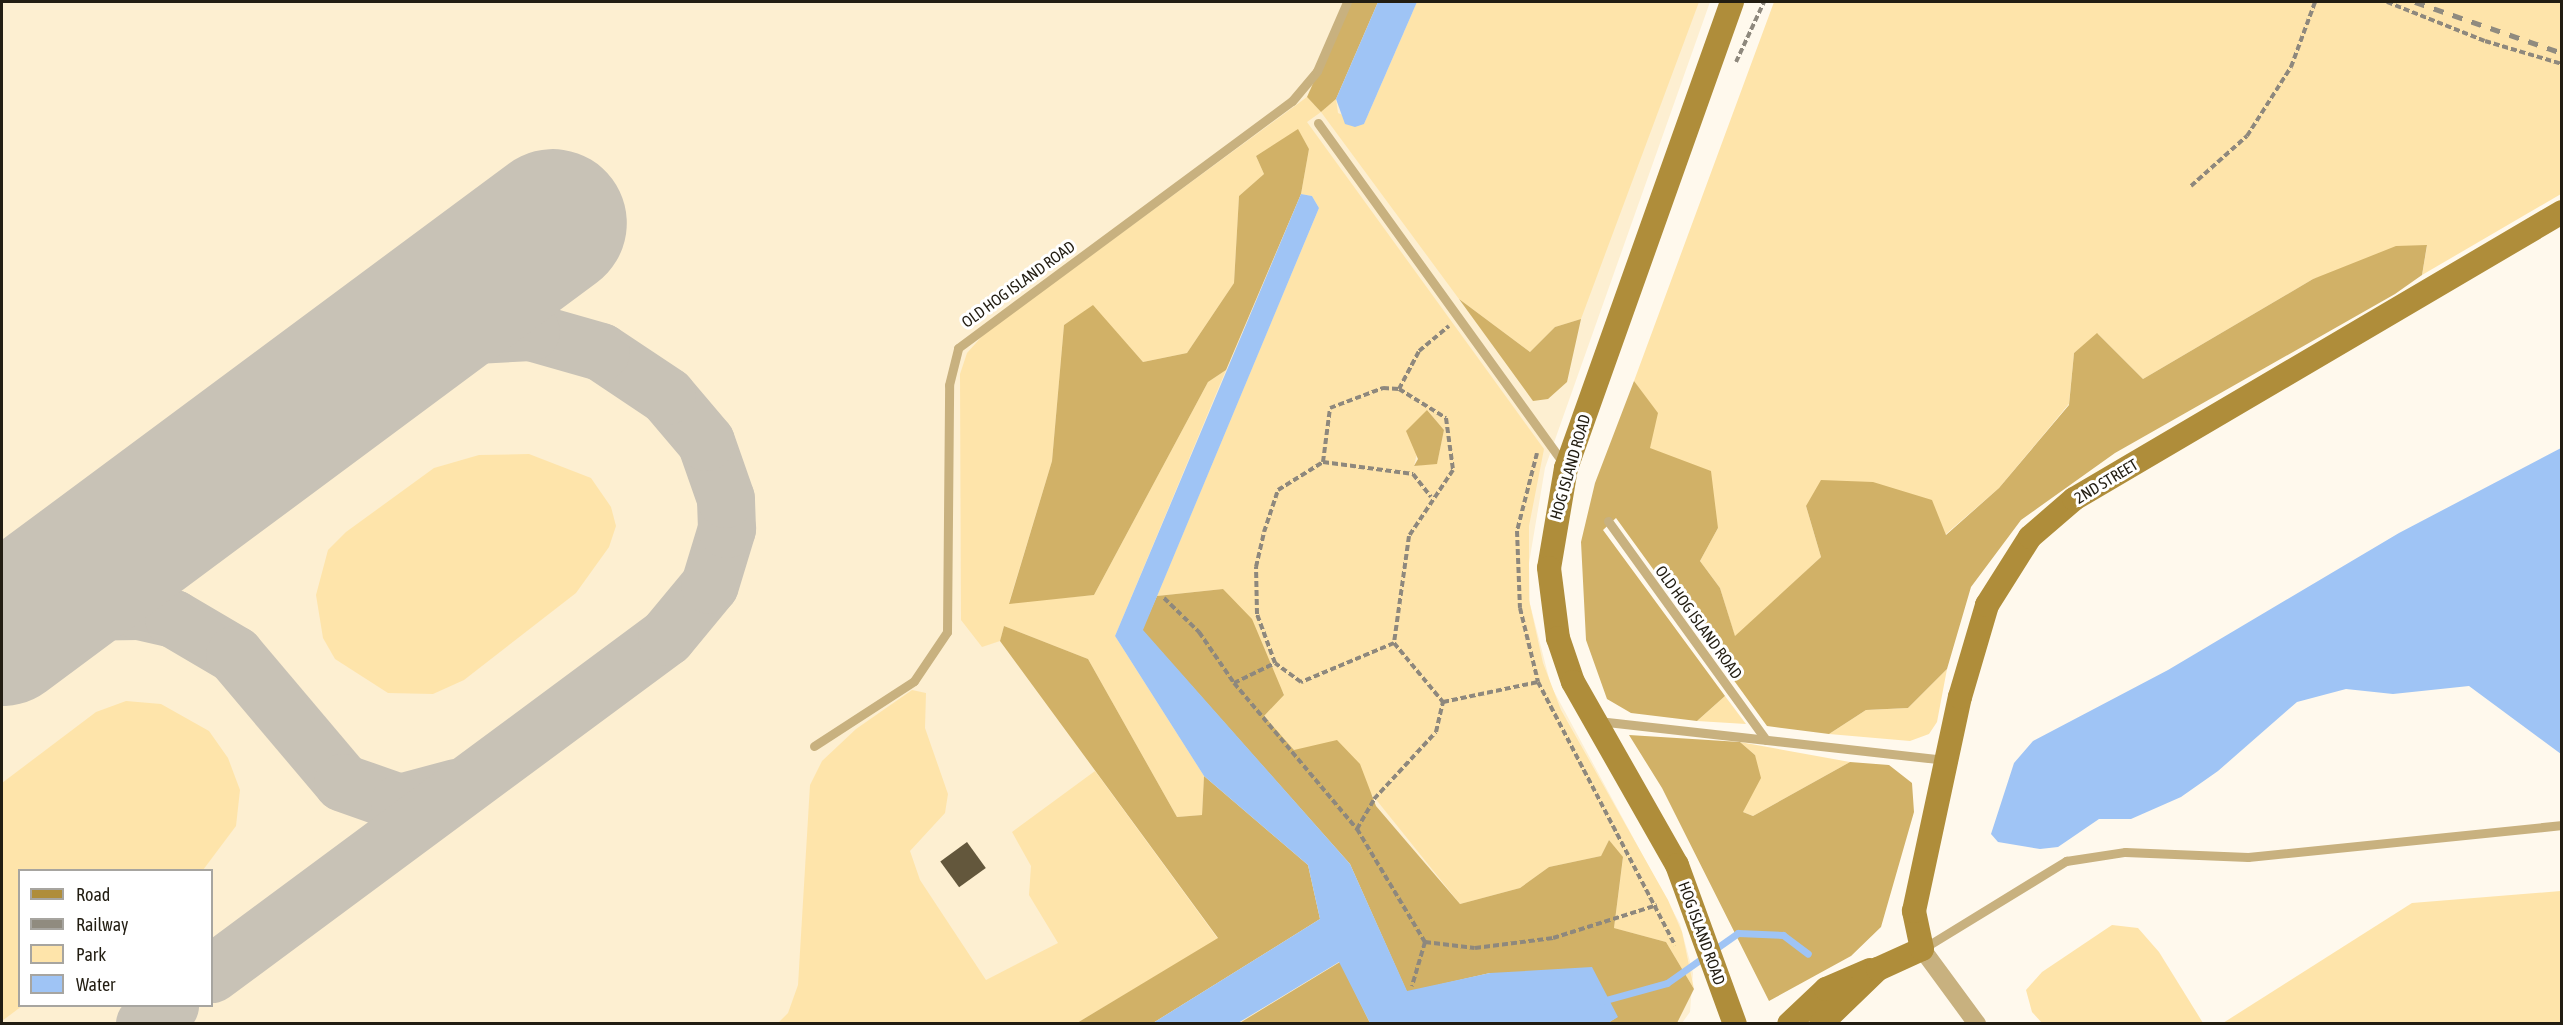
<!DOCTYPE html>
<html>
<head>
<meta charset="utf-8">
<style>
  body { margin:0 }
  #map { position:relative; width:2563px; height:1025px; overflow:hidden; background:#fff9ed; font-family:"Asap Condensed",sans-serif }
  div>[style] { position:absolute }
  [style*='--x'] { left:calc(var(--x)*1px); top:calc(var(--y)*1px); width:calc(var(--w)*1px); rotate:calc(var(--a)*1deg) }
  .built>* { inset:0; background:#fdefd1 }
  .green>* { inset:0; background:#fee4aa }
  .forest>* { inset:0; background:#d1b167 }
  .water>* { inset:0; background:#9fc4f5 }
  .stream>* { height:7px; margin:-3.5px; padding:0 3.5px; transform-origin:3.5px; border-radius:3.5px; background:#9fc4f5 }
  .taxiway>* { height:58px; margin:-29px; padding:0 29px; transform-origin:29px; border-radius:29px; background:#c8c2b6 }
  .runway>* { height:148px; margin:-74px; padding:0 74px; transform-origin:74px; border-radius:74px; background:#c8c2b6 }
  .building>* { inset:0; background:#63573c; transform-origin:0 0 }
  .path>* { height:4px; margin-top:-2px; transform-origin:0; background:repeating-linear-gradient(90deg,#8e887d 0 6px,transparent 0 9px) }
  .lane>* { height:9px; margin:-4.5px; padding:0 4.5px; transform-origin:4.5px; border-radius:4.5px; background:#c8b17f }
  .street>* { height:18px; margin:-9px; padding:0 9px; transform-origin:9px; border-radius:9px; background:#c8b17f }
  .secondary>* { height:24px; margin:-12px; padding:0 12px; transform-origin:12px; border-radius:12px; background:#af8d3a }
  .rail>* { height:4.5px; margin-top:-2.25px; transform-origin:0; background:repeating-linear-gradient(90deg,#908b7f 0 10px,transparent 0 20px) }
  span { translate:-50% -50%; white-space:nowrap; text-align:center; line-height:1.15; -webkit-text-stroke:6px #fff; paint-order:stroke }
  .street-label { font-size:16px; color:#221d12 }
  .frame { position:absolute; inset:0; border:3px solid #221d12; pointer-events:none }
  .legend { position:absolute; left:18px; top:869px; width:195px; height:138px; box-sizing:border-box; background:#fff; border:2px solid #a7a5a0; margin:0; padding:8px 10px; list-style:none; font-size:18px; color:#221d12 }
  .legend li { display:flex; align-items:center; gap:12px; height:30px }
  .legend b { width:30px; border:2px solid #a7a5a0 }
</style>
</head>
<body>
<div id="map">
  <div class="built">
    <i style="clip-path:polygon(evenodd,2px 2px,1710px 2px,1545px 468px,1529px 563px,1530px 604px,1551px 686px,1680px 924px,1693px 973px,1690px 1012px,1682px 1023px,2px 1024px,2px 2px,20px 870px,212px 870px,212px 1006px,20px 1006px,20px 870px)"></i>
  </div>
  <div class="green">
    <i style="clip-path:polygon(evenodd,1417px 2px,1699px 2px,1581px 319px,1555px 327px,1530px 352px,1459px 299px,1321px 112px,1307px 122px,1544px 449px,1529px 526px,1529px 600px,1543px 663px,1561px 710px,1668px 900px,1682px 932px,1694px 989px,1666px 942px,1614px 928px,1623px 858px,1609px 840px,1601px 856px,1549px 867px,1520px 888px,1460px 904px,1370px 792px,1294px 750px,1264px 716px,1284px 694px,1223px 589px,1157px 596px,1319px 208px,1312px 196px,1301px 194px,1309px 149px,1298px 130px,1256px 156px,1264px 174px,1239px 196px,1234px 283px,1187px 353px,1143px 362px,1093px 306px,1064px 325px,1052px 461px,1009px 603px,1094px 595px,1208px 382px,1226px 370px,1115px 636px,1204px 776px,1202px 815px,1177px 817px,1088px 659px,1004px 626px,1000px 641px,982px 647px,961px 620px,960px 374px,967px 353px,984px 334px,1307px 97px,1321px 112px,1336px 99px,1338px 113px,1364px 124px,1417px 2px,1427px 410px,1444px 430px,1437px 463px,1414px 466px,1427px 410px)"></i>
    <i style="clip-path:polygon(1774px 2px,2561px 2px,2561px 194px,2422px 275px,2427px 246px,2313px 279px,2143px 379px,2098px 334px,2074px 353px,2069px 404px,1999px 488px,1945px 535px,1806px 506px,1821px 557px,1735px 637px,1720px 588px,1700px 561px,1718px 528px,1650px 448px,1634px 381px)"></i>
    <i style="clip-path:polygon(529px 454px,591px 478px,611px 507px,616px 526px,609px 547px,576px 593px,464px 680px,433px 694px,388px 693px,335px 659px,323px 638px,316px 595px,328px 550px,346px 532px,434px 468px,479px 455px)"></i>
    <i style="clip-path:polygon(1947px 669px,1937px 722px,1929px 734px,1910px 741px,1829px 734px,1866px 710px,1908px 708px)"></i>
    <i style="clip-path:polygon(912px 690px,926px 693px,925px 728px,948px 794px,945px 813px,910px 851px,920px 880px,986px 980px,1058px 943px,1029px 895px,1031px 866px,1012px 832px,1095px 771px,1218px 939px,1077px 1023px,777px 1024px,788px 1013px,798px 985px,810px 785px,822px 761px,856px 729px)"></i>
    <i style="clip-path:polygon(1725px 696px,1746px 724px,1697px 721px)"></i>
    <i style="clip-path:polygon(126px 701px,161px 704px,209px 731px,228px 758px,240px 790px,236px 826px,203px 870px,20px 870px,22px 1006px,2px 1021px,2px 783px,96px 712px)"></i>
    <i style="clip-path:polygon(1740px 742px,1850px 762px,1753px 816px,1743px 812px,1755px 755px)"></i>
    <i style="clip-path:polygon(2561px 891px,2561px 1023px,2223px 1023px,2412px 903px)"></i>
    <i style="clip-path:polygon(2112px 925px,2138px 928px,2159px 952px,2203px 1023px,2042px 1023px,2032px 1012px,2026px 990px,2042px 972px)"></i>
  </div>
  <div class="forest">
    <i style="clip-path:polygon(1349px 2px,1378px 2px,1336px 99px,1321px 112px,1307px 97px)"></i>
    <i style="clip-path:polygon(1298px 129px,1309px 149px,1301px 194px,1226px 370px,1208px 382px,1094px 595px,1009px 604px,1052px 461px,1064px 325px,1093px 305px,1143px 362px,1187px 353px,1234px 283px,1239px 196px,1264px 174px,1256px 156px)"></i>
    <i style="clip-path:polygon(2427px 245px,2422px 275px,2395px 294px,2115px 453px,2021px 520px,1971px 587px,1947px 669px,1908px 708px,1866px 710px,1829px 734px,1767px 726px,1616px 518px,1603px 530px,1725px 696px,1697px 721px,1631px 713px,1607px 699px,1586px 640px,1581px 542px,1595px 483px,1634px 381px,1658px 413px,1650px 448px,1711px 471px,1718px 528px,1700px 561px,1720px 588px,1735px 636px,1821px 557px,1806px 506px,1821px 480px,1873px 482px,1932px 500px,1946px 535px,1999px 488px,2069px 405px,2074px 353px,2097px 333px,2143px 379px,2313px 279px,2396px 246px)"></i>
    <i style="clip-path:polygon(1459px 299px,1530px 352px,1555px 327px,1581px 319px,1567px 382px,1548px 399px,1533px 401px)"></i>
    <i style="clip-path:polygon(1427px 410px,1444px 430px,1437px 464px,1414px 466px,1418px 459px,1406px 431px)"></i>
    <i style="clip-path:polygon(1223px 589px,1252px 619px,1284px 695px,1264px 716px,1294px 750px,1337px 740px,1360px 764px,1376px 806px,1460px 904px,1520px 888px,1549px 867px,1601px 856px,1609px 840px,1623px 857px,1614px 928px,1666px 942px,1694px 989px,1677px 1023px,1608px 1023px,1617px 1017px,1490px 973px,1407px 992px,1350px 864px,1142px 630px,1157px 596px)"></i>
    <i style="clip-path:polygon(1004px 626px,1088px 659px,1177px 817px,1202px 815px,1204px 776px,1308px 865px,1320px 919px,1153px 1023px,1077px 1023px,1218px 938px,1000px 641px)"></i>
    <i style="clip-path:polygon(1629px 735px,1740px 742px,1755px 755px,1761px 778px,1743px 812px,1753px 816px,1850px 762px,1889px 765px,1912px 783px,1914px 812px,1881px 927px,1851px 956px,1769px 1001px,1662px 788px)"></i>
    <i style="clip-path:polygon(1340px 962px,1370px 1023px,1238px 1024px)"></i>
  </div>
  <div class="water">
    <i style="clip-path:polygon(1378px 2px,1417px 2px,1364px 124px,1355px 127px,1345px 124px,1336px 99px)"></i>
    <i style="clip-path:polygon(1301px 194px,1312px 196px,1319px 208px,1143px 630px,1350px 864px,1407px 991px,1490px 973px,1592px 967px,1618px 1017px,1608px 1023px,1370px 1023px,1339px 962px,1238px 1023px,1153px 1023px,1320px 919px,1308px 865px,1204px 776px,1115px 636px)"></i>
    <i style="clip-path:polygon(2561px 448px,2561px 754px,2469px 686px,2393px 694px,2346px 689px,2297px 702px,2218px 771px,2181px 797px,2131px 819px,2099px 819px,2058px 847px,2040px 849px,1998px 842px,1991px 834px,2014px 763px,2033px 741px,2168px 670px,2399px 533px)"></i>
  </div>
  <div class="stream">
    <i style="--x:1602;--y:1001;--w:67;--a:-15.5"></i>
    <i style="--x:1667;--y:983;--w:87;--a:-35.2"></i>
    <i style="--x:1738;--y:933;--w:45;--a:2.5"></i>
    <i style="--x:1783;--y:935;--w:31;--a:37"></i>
  </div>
  <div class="taxiway">
    <i style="--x:2;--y:640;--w:49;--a:-28.1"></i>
    <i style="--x:45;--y:617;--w:24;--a:-12"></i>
    <i style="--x:68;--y:612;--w:71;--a:-0.8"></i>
    <i style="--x:139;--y:611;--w:36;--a:13"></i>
    <i style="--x:174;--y:619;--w:71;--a:30.5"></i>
    <i style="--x:235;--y:655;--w:167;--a:49.8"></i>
    <i style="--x:343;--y:783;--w:60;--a:19.3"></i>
    <i style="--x:400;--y:803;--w:58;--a:-15"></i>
    <i style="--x:212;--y:974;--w:566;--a:-36.53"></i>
    <i style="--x:667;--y:637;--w:67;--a:-50.4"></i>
    <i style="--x:710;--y:585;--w:59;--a:-73.1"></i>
    <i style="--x:727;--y:529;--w:30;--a:-92"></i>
    <i style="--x:726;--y:499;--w:60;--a:-109.3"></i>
    <i style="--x:706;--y:442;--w:60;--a:-130.3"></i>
    <i style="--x:667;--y:396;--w:79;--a:-146.3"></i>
    <i style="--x:601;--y:352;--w:73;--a:-164.1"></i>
    <i style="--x:531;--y:332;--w:75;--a:176.9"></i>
    <i style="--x:456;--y:336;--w:85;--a:166.5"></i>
    <i style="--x:145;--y:1024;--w:31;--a:-36"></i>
  </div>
  <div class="runway">
    <i style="--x:2;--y:632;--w:686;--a:-36.59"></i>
  </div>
  <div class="building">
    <i style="left:967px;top:842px;width:32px;height:33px;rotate:54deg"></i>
  </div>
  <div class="path">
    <i style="--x:2387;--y:2;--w:105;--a:21.7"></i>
    <i style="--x:2485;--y:41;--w:80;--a:16.6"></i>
    <i style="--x:1736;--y:62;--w:66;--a:-65"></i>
    <i style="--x:2191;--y:186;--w:75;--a:-41.8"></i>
    <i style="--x:2247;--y:136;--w:82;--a:-57.5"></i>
    <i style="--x:2291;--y:67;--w:69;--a:-69.7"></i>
    <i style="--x:1383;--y:388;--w:16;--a:4"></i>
    <i style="--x:1399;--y:389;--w:55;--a:31.7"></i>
    <i style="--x:1446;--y:418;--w:52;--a:82.3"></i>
    <i style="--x:1453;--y:470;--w:79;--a:123.7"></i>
    <i style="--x:1409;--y:536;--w:108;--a:98"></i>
    <i style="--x:1394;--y:643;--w:101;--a:157.2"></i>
    <i style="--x:1301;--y:682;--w:32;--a:-144"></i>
    <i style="--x:1275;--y:663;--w:52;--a:-110.2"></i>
    <i style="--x:1257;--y:614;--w:47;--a:-91.2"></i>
    <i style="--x:1256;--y:567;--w:36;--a:-77"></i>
    <i style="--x:1264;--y:532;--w:44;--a:-71.6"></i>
    <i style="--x:1278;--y:490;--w:53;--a:-31.9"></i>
    <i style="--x:1323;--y:462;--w:54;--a:-82.6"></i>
    <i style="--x:1330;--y:408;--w:57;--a:-20.7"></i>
    <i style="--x:1399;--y:389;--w:43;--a:-62.2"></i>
    <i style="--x:1419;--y:351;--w:39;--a:-40"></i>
    <i style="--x:1537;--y:453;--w:81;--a:104.4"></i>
    <i style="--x:1517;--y:531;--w:77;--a:87.8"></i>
    <i style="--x:1520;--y:608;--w:76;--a:76.3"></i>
    <i style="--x:1538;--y:682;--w:297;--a:62.5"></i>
    <i style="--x:1323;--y:462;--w:91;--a:7.6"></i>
    <i style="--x:1413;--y:474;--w:29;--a:52"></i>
    <i style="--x:1164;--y:598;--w:49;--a:44.2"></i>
    <i style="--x:1199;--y:632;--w:62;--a:55.5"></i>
    <i style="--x:1234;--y:683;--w:191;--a:49.9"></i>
    <i style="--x:1357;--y:829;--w:132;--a:59"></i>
    <i style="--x:1425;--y:942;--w:46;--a:106.5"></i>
    <i style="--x:1394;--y:643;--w:77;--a:50.3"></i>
    <i style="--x:1443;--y:702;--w:97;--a:-11.9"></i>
    <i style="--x:1234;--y:683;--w:46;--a:-26"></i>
    <i style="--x:1357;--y:829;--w:34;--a:-60"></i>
    <i style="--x:1374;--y:799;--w:91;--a:-47.2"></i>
    <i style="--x:1436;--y:732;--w:31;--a:-77"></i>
    <i style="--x:1425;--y:942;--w:50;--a:6.8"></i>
    <i style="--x:1475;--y:948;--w:79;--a:-7.3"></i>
    <i style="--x:1553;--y:938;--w:109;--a:-17.6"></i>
  </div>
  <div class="lane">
    <i style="--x:1318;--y:123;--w:423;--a:54.2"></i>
    <i style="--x:1608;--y:521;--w:270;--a:54.2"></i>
    <i style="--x:1598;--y:721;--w:349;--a:6.4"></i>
    <i style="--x:814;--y:746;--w:119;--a:-33"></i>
    <i style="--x:914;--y:681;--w:59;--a:-56"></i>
    <i style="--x:947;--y:632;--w:247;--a:-89.5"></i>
    <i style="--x:949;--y:385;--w:38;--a:-76"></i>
    <i style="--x:958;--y:348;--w:415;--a:-36.5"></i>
    <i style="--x:1292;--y:101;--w:39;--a:-50"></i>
    <i style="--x:1317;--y:71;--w:75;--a:-66.5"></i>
    <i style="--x:1924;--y:948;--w:167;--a:-31.5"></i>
    <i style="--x:2066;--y:861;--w:60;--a:-8.7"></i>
    <i style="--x:2125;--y:852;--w:123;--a:2.3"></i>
    <i style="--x:2248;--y:857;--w:316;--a:-5.8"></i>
  </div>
  <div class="street">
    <i style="--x:1922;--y:949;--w:93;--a:53.7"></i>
  </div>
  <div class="secondary">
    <i style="--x:1732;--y:2;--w:495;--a:109.6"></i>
    <i style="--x:1566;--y:468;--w:101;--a:99.6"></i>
    <i style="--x:1549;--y:568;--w:71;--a:82.7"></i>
    <i style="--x:1558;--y:638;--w:46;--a:71.2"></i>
    <i style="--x:1573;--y:682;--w:210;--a:60.4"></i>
    <i style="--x:1677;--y:865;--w:169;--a:70"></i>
    <i style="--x:1789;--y:1024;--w:51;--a:-43.4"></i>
    <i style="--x:1826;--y:989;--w:48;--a:-23.4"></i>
    <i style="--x:1821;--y:1024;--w:79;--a:-44"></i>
    <i style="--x:1878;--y:969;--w:48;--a:-24.4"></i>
    <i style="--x:1922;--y:949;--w:39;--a:-102"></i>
    <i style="--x:1914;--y:911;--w:219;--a:-77.9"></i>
    <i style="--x:1960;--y:697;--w:96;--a:-73.6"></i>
    <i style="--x:1987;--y:605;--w:80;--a:-57.7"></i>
    <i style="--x:2030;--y:537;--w:58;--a:-40.8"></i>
    <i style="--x:2074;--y:499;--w:566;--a:-30.46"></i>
  </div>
  <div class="rail">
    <i style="--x:2415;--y:2;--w:156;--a:19.1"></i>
  </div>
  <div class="street-label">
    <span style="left:1018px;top:284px;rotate:-36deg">OLD HOG ISLAND ROAD</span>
    <span style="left:1570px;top:467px;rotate:-74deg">HOG ISLAND ROAD</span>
    <span style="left:2106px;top:481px;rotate:-31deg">2ND STREET</span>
    <span style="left:1699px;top:622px;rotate:54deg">OLD HOG ISLAND ROAD</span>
    <span style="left:1702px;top:933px;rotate:70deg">HOG ISLAND ROAD</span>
  </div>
  <div class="frame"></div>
  <ul class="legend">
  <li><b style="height:8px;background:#af8d3a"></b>Road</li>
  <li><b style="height:8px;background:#908b7f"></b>Railway</li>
  <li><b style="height:16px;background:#fee4aa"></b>Park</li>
  <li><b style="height:16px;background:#9fc4f5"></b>Water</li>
  </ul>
</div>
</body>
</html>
